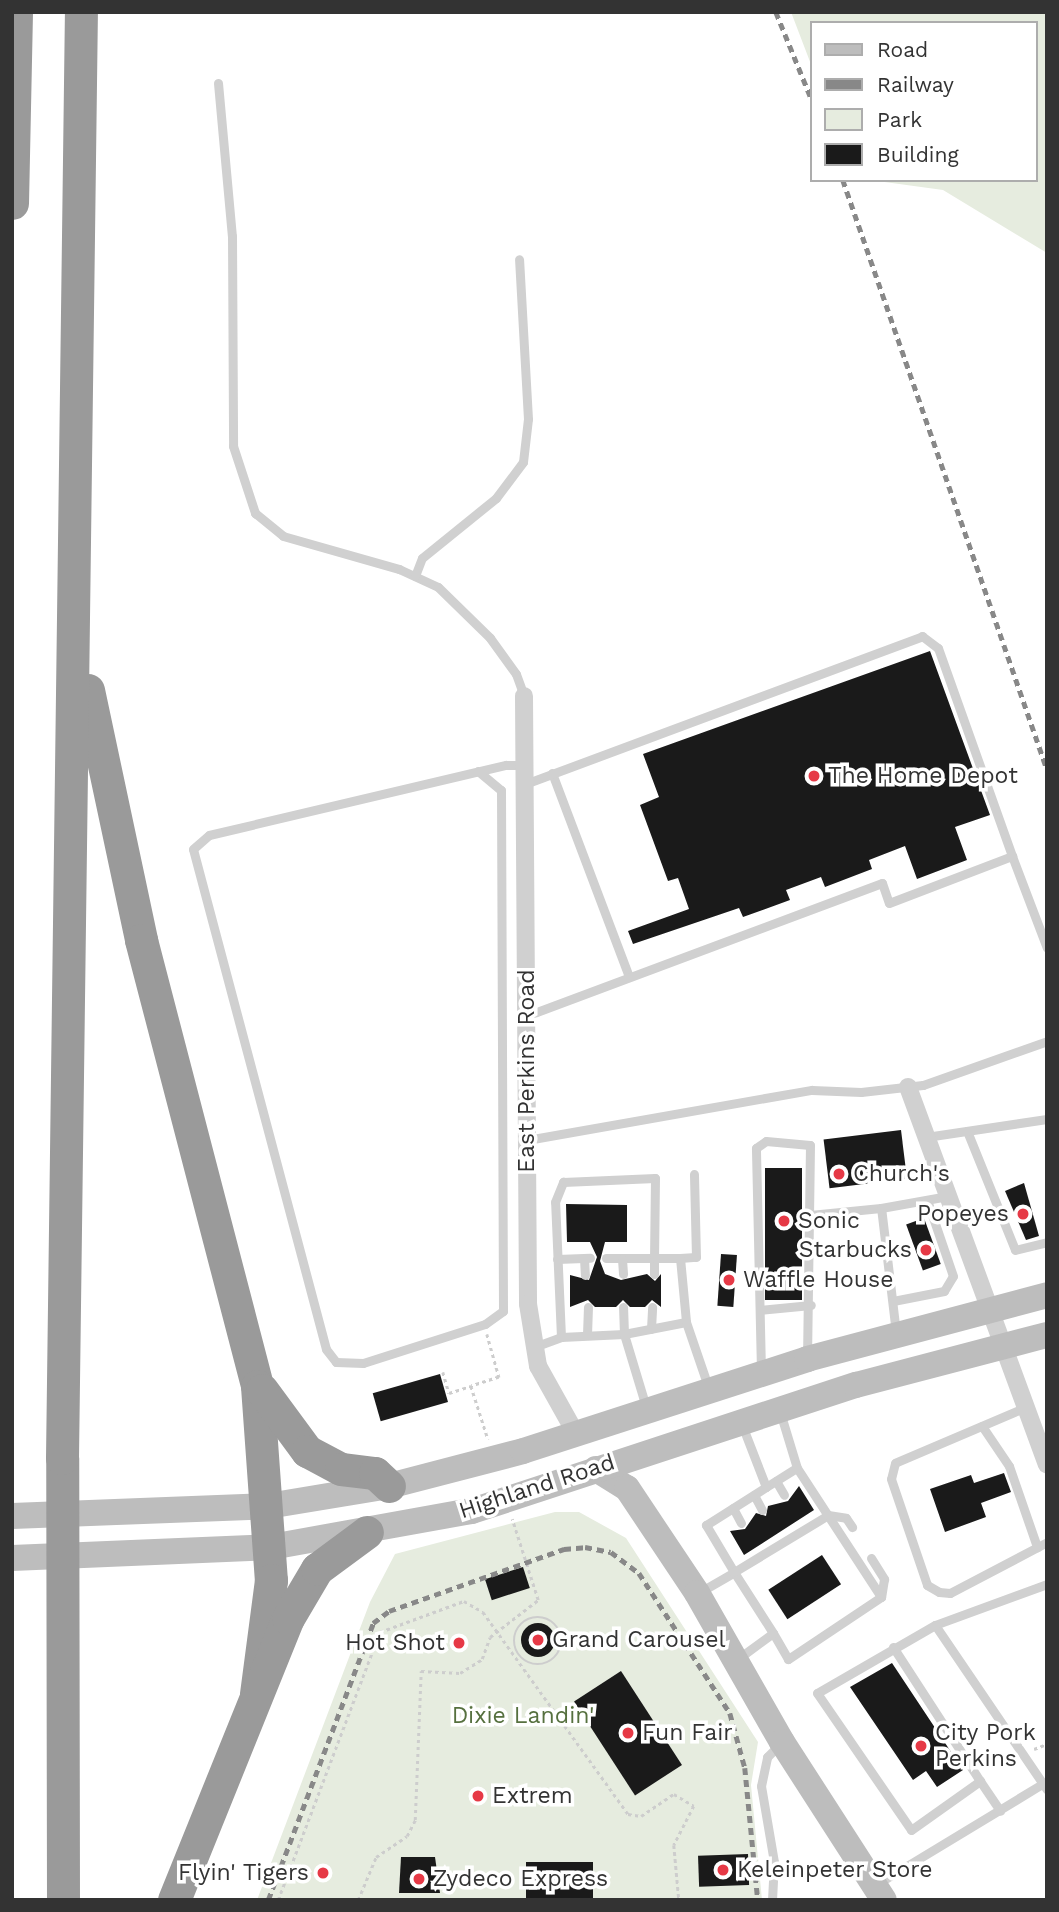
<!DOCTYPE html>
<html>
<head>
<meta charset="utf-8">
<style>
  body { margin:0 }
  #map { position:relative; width:1059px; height:1912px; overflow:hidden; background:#fff; font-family:"Work Sans",sans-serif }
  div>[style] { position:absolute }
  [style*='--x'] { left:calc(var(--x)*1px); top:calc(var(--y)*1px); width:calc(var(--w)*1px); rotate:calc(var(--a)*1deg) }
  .green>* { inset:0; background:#e6ecdf }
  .building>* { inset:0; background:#1a1a1a; transform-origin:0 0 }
  .round { border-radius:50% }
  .path>* { height:2.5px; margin-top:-1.25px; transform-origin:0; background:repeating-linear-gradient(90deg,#cdcdcd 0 3.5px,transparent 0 7px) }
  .path>.ring { margin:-1.25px; padding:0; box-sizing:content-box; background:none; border:2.5px solid #cdcdcd; border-radius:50% }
  .lane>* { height:9px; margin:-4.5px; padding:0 4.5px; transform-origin:4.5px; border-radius:4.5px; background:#d0d0d0 }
  .street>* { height:18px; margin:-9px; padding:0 9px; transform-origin:9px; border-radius:9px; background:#d0d0d0 }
  .secondary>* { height:26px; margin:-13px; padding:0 13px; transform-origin:13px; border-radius:13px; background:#bdbdbd }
  .highway>* { height:33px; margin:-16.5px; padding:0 16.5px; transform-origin:16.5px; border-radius:16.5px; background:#9a9a9a }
  .rail>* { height:4.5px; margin-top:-2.25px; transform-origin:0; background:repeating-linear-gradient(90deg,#888 0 7px,transparent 0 12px) }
  .dots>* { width:19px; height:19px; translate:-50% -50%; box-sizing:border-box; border:4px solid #fff; border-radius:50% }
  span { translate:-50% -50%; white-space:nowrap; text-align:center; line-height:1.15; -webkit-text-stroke:7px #fff; paint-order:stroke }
  .poi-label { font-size:23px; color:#333 }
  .left { translate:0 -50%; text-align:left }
  .right { translate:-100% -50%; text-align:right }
  .street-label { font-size:23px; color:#333 }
  .park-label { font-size:23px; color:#56703f }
  .frame { position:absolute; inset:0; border:14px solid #333; pointer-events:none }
  .legend { position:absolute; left:810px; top:21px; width:228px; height:161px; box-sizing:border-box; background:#fff; border:2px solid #adadad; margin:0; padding:9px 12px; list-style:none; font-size:21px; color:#333 }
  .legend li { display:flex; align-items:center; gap:14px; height:35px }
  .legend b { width:35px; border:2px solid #adadad }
</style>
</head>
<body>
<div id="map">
  <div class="green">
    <i style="clip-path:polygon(791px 12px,1047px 12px,1047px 253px,943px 190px,870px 180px,1036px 180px,1036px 23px,812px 23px,812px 67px)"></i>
    <i style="clip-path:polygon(555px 1512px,579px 1512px,626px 1538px,758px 1742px,751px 1785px,762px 1900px,257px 1900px,370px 1602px,395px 1554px)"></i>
  </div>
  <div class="building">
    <i style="clip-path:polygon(930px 651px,990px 815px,955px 827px,967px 860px,917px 879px,905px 846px,869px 860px,872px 869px,825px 887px,821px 877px,786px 890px,790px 900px,743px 917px,739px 908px,633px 944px,628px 931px,689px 909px,678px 878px,668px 881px,640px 805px,659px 797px,643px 754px)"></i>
    <i style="left:901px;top:1130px;width:49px;height:78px;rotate:83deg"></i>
    <i style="left:765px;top:1168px;width:37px;height:132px"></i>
    <i style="clip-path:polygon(1024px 1183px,1039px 1236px,1026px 1240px,1005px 1191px)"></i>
    <i style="clip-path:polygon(566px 1204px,627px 1205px,627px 1242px,605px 1242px,600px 1261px,605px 1274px,621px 1280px,647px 1274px,655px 1281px,661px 1274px,661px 1307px,652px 1300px,645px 1307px,630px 1307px,623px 1300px,616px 1307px,595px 1307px,588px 1300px,570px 1307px,570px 1275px,589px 1280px,597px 1257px,590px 1242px,567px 1242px)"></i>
    <i style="left:924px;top:1218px;width:49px;height:19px;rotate:70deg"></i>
    <i style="left:721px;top:1254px;width:16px;height:52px;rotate:4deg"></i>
    <i style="left:440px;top:1374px;width:29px;height:70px;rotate:74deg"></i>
    <i style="clip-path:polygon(1004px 1473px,1011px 1492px,981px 1503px,986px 1517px,945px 1532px,930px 1489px,971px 1475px,974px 1483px)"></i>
    <i style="clip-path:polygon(799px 1486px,814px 1510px,744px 1555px,730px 1531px,745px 1529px,756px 1513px,766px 1516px,768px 1506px,788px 1501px)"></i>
    <i style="left:822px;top:1555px;width:35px;height:64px;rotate:57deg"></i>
    <i style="left:523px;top:1567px;width:22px;height:40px;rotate:72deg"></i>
    <i class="round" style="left:521px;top:1623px;width:34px;height:34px"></i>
    <i style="clip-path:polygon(892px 1663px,963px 1770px,937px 1787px,926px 1771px,913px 1780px,850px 1687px)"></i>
    <i style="left:621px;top:1671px;width:112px;height:56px;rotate:57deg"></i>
    <i style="left:748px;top:1854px;width:31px;height:50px;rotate:88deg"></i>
    <i style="clip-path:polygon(401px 1857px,435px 1857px,440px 1893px,399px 1893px)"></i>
    <i style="left:526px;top:1862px;width:67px;height:38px"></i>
  </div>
  <div class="path">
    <i style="--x:487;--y:1334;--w:45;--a:74.4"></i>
    <i style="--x:499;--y:1377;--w:29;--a:162"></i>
    <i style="--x:471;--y:1386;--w:56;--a:72.2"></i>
    <i style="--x:443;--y:1372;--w:22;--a:74"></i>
    <i style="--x:449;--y:1393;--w:23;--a:-18"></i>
    <i class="ring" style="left:514px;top:1617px;width:45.5px;height:45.5px"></i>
    <i style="--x:1034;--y:1749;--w:14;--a:-21"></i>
    <i style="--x:278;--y:1900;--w:287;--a:-69.2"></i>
    <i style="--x:380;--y:1632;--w:90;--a:-20.3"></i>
    <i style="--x:464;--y:1601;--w:22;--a:30"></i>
    <i style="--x:483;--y:1612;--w:249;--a:54.3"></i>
    <i style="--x:628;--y:1814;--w:13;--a:9"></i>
    <i style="--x:641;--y:1816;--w:40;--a:-34"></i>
    <i style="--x:674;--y:1794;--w:23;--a:31"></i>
    <i style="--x:694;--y:1806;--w:44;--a:117.1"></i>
    <i style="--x:674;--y:1845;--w:55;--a:84.8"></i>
    <i style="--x:358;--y:1900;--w:47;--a:-67.3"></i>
    <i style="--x:376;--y:1857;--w:37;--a:-34"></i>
    <i style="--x:407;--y:1836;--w:18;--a:-63"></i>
    <i style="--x:415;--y:1820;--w:149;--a:-87.7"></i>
    <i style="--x:421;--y:1671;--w:39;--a:3"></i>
    <i style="--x:460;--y:1673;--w:26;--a:-32"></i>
    <i style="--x:482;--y:1659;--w:23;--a:-70"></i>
    <i style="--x:490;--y:1637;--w:61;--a:-37.6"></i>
    <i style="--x:538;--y:1600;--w:85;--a:-107.8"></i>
  </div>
  <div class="lane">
    <i style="--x:218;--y:83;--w:154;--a:84.8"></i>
    <i style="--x:232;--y:236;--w:210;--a:89.7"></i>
    <i style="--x:233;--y:446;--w:71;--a:71.8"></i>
    <i style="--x:255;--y:513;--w:36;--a:39"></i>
    <i style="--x:283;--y:536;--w:121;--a:15.9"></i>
    <i style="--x:399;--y:569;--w:43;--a:24.8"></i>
    <i style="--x:438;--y:587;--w:73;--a:44.4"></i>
    <i style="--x:490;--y:638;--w:44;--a:54.2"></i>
    <i style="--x:516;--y:674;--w:23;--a:70"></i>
    <i style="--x:415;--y:576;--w:19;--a:-69"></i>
    <i style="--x:422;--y:558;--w:95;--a:-39"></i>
    <i style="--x:496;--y:498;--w:45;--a:-53.1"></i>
    <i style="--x:523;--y:462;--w:43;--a:-83.4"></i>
    <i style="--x:528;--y:419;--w:160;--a:-93.2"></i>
    <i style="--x:478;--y:771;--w:30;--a:40"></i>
    <i style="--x:501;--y:790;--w:521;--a:89.78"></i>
    <i style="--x:503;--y:1311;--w:22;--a:144"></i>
    <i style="--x:485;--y:1324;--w:128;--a:162.3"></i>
    <i style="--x:363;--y:1363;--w:27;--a:-178"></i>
    <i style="--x:336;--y:1362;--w:16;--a:-128"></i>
    <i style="--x:326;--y:1349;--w:517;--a:-104.9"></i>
    <i style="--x:193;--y:849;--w:21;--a:-41"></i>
    <i style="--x:209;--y:835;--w:305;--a:-13.3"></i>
    <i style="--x:506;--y:765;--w:19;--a:0"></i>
    <i style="--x:552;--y:773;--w:218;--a:69.3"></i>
    <i style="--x:525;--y:784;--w:424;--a:-20.4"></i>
    <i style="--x:922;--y:636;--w:20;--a:37"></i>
    <i style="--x:938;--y:648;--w:221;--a:70.4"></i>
    <i style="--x:526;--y:1016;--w:380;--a:-20.5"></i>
    <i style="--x:882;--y:883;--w:21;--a:71"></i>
    <i style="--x:889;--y:903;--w:132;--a:-20.9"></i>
    <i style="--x:1012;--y:856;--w:98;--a:69.2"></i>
    <i style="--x:967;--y:1131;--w:128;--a:68"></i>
    <i style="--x:1015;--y:1250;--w:33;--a:-14"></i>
    <i style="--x:926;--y:1137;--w:122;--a:-8.5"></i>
    <i style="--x:527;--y:1140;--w:289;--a:-10"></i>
    <i style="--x:812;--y:1090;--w:49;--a:2.3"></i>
    <i style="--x:861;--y:1092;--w:62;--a:-6.4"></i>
    <i style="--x:923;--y:1085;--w:132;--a:-19.5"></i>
    <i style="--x:810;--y:1215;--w:71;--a:-5.6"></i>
    <i style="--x:584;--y:1258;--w:17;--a:87"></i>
    <i style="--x:606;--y:1258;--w:48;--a:0"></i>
    <i style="--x:654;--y:1258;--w:16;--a:90"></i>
    <i style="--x:680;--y:1258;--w:16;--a:-4"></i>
    <i style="--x:696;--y:1257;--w:83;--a:-91.4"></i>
    <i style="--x:557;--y:1259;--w:33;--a:-2"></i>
    <i style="--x:622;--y:1259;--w:15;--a:86"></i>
    <i style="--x:893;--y:1301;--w:52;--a:-11.1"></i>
    <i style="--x:944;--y:1291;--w:17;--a:-59"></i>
    <i style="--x:953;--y:1276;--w:80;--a:-108.9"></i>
    <i style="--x:760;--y:1310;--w:51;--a:-5.6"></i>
    <i style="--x:651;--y:1329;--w:22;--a:-87"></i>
    <i style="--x:896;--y:1333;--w:126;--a:-96.8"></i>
    <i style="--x:881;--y:1208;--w:68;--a:-10.2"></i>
    <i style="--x:587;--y:1335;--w:28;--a:-88"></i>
    <i style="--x:561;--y:1337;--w:135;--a:-92.5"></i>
    <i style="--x:555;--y:1202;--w:22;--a:-68"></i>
    <i style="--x:563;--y:1182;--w:92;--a:-2.5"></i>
    <i style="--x:655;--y:1178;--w:80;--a:90.7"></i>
    <i style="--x:654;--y:1258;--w:26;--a:0"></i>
    <i style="--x:680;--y:1258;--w:64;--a:84.6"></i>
    <i style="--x:534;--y:1347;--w:29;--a:-20"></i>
    <i style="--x:561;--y:1337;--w:63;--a:-2.7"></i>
    <i style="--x:624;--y:1334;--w:27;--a:-92"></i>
    <i style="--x:761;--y:1371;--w:223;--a:-91.3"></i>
    <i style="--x:756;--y:1148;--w:12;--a:-35"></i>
    <i style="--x:766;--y:1141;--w:44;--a:5.2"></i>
    <i style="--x:810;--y:1145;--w:212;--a:90.8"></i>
    <i style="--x:646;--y:1407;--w:76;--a:-106.8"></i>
    <i style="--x:624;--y:1334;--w:63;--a:-11"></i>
    <i style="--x:686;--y:1322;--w:71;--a:71.1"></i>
    <i style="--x:1026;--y:1407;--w:142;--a:156.9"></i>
    <i style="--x:895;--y:1463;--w:16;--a:104"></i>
    <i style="--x:891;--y:1479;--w:112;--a:71.2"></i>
    <i style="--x:927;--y:1585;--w:14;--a:30"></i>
    <i style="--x:939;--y:1592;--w:11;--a:5"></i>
    <i style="--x:950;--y:1593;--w:110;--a:-27.7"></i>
    <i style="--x:780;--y:1412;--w:59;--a:73.1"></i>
    <i style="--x:982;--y:1426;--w:48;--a:56"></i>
    <i style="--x:1009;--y:1466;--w:86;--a:70.9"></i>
    <i style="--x:776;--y:1481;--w:16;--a:60"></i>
    <i style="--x:766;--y:1487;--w:36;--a:-32"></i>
    <i style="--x:797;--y:1468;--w:154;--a:56.9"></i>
    <i style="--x:881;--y:1597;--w:112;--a:146.3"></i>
    <i style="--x:788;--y:1659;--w:30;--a:-120"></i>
    <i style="--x:754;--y:1495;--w:17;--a:62"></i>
    <i style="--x:733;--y:1508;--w:17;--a:62"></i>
    <i style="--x:871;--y:1558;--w:25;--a:58"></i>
    <i style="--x:884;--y:1579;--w:18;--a:99"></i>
    <i style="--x:1047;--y:1584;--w:119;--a:159.9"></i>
    <i style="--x:935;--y:1625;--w:199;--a:55.8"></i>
    <i style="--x:700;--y:1592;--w:39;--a:-30"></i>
    <i style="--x:734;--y:1572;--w:55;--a:-120.8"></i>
    <i style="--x:706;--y:1525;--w:71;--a:-32.3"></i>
    <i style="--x:766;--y:1487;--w:66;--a:-111.2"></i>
    <i style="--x:935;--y:1625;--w:136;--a:150"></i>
    <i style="--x:817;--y:1693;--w:166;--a:55.5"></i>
    <i style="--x:911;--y:1830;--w:85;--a:-35.4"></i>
    <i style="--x:980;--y:1781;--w:36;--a:56"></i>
    <i style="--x:893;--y:1647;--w:160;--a:57"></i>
    <i style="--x:739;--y:1658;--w:42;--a:-36.3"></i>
    <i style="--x:773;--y:1633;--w:72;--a:-122.6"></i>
    <i style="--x:734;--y:1572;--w:110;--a:-31.2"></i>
    <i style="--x:828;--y:1515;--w:18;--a:9"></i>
    <i style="--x:846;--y:1518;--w:11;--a:56"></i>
    <i style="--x:877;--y:1884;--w:193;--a:-31.2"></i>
    <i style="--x:772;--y:1900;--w:38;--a:-87"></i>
    <i style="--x:774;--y:1862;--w:77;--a:-99.7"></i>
    <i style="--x:761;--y:1786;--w:30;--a:-78"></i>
    <i style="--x:767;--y:1757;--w:20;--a:-45"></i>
  </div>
  <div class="street">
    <i style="--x:524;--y:696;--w:608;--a:89.62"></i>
    <i style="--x:528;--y:1304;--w:63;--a:80.8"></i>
    <i style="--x:538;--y:1366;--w:78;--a:60.8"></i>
    <i style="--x:908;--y:1087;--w:402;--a:69.8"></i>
  </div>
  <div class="secondary">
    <i style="--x:596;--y:1469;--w:36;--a:32"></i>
    <i style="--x:627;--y:1488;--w:126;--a:56.3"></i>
    <i style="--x:697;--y:1593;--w:172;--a:60.3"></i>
    <i style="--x:782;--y:1742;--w:188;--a:57.2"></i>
    <i style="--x:12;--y:1516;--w:256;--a:-2.2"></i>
    <i style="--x:268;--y:1506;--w:123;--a:-9.4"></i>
    <i style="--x:389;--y:1486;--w:138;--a:-14.6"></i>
    <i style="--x:523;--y:1451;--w:299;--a:-17.9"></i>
    <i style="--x:807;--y:1359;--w:248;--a:-14.9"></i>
    <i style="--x:12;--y:1558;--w:259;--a:-2.4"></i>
    <i style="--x:271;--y:1547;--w:204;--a:-10.2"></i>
    <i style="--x:472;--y:1511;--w:404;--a:-18.2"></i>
    <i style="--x:856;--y:1385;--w:197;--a:-14.7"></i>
  </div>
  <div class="highway">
    <i style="--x:12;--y:203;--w:191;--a:-88.8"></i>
    <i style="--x:88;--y:690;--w:256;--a:78"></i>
    <i style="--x:141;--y:940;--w:461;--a:75.4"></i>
    <i style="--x:257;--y:1386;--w:195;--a:85.9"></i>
    <i style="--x:271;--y:1580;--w:115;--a:97.5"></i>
    <i style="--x:262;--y:1390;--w:76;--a:53.6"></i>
    <i style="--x:307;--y:1451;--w:38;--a:28"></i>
    <i style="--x:341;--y:1469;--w:34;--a:7"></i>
    <i style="--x:375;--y:1473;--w:19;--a:43"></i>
    <i style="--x:63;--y:1900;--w:442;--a:-90.1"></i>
    <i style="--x:62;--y:1458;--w:1446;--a:-89.25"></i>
    <i style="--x:174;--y:1900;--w:304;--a:-68"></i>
    <i style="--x:288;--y:1618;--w:57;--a:-59.4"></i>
    <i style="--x:317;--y:1569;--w:62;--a:-36.5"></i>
  </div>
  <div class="rail">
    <i style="--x:776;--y:12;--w:95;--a:67.8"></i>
    <i style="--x:843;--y:180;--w:623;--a:70.9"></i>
    <i style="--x:268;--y:1900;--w:296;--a:-69.2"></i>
    <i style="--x:373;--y:1623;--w:20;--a:-37"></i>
    <i style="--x:389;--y:1611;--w:186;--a:-19.5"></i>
    <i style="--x:564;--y:1549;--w:21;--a:-5"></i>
    <i style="--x:585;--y:1547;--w:26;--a:11"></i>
    <i style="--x:611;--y:1552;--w:35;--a:37"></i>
    <i style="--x:639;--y:1573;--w:167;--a:57"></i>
    <i style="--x:730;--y:1713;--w:57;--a:74.7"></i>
    <i style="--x:745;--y:1768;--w:133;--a:84.4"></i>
  </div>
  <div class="dots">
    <i style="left:814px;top:776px;background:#e63946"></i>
    <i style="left:839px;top:1174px;background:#e63946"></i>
    <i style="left:1023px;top:1214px;background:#e63946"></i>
    <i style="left:784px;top:1221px;background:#e63946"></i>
    <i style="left:926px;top:1250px;background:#e63946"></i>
    <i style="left:729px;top:1280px;background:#e63946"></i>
    <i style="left:538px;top:1640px;background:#e63946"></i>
    <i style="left:459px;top:1643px;background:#e63946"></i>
    <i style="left:628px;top:1733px;background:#e63946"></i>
    <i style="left:921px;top:1746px;background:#e63946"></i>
    <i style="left:478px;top:1796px;background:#e63946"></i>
    <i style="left:723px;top:1870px;background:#e63946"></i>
    <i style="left:323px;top:1873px;background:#e63946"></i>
    <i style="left:419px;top:1879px;background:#e63946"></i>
  </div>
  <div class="poi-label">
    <span class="left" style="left:828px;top:776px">The Home Depot</span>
    <span class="left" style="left:853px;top:1174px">Church's</span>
    <span class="right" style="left:1009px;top:1214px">Popeyes</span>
    <span class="left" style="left:798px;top:1221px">Sonic</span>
    <span class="right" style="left:912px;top:1250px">Starbucks</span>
    <span class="left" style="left:743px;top:1280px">Waffle House</span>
    <span class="left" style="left:552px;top:1640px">Grand Carousel</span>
    <span class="right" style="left:445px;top:1643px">Hot Shot</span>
    <span class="left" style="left:642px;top:1733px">Fun Fair</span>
    <span class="left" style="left:935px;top:1746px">City Pork<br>Perkins</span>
    <span class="left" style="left:492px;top:1796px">Extrem</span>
    <span class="left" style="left:737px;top:1870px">Keleinpeter Store</span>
    <span class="right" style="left:309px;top:1873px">Flyin' Tigers</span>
    <span class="left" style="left:433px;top:1879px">Zydeco Express</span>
  </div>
  <div class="street-label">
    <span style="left:527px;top:1071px;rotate:-90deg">East Perkins Road</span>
    <span style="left:537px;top:1487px;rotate:-18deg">Highland Road</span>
  </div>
  <div class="park-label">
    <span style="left:523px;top:1716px">Dixie Landin'</span>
  </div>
  <div class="frame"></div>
  <ul class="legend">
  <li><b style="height:9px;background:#bdbdbd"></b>Road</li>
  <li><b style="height:9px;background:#888"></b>Railway</li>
  <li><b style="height:19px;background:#e6ecdf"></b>Park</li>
  <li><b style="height:19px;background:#1a1a1a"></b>Building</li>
  </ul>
</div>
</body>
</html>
